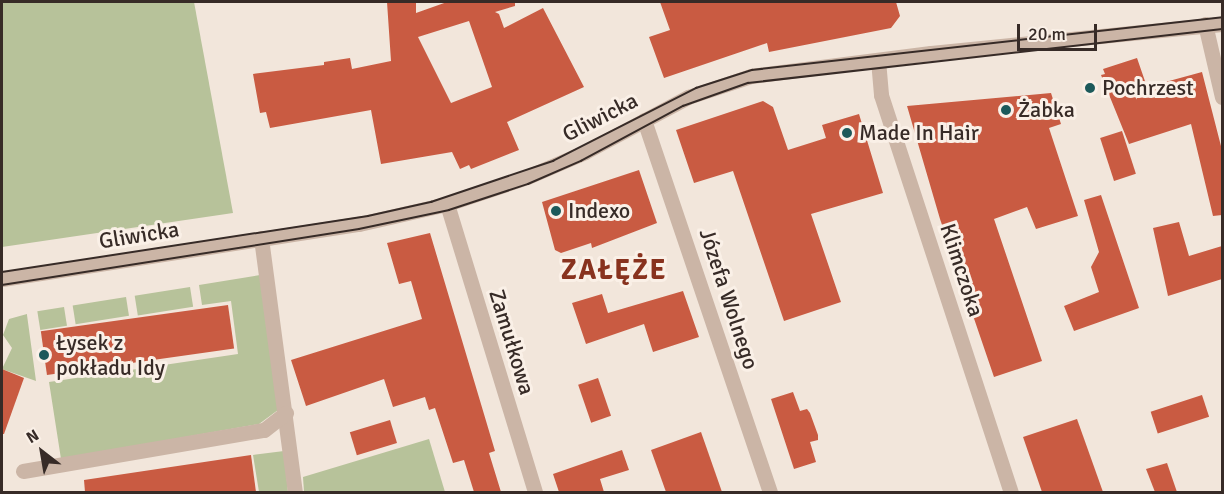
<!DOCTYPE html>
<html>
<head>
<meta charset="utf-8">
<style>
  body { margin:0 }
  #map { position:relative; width:1224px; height:494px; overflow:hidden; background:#f2e6db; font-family:Signika,sans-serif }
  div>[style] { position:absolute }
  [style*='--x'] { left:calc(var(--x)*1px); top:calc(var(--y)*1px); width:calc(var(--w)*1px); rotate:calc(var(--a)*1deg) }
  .green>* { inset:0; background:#b7c29a; transform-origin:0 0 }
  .building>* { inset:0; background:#c95b42; transform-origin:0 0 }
  .minor>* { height:15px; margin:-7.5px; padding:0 7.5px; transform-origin:7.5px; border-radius:7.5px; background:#cbb5a6 }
  .tertiary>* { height:15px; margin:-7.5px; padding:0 7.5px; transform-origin:7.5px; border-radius:7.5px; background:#cbb5a6 }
  .tram>* { height:1.5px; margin:-0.75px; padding:0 0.75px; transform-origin:0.75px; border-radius:0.75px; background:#372b27 }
  .dots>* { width:16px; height:16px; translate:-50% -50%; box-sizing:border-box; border:3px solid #faf0e7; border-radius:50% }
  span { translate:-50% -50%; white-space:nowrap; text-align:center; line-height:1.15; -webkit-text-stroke:6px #faf0e7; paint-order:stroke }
  .poi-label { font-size:22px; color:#372b27 }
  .left { translate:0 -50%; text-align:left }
  .street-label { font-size:22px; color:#372b27 }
  .district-label { font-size:28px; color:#88321e; font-weight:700; letter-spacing:1.5px }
  .frame { position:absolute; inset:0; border:3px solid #372b27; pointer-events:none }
  .north { position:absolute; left:12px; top:422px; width:60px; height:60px; -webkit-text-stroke:4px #faf0e7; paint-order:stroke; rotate:329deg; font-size:16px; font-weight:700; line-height:24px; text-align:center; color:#372b27 }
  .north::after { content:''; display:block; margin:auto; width:21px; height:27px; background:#372b27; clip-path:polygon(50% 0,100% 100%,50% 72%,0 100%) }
  .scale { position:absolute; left:1017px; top:24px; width:80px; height:27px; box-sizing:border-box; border:3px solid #372b27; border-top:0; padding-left:8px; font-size:18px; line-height:21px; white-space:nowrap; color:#372b27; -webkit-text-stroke:4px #faf0e7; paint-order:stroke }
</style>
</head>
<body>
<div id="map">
  <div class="green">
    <i style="clip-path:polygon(2px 2px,194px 2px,233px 213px,2px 247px)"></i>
    <i style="clip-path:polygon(260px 275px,278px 410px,259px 424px,61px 459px,49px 382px,238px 354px,231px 301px,202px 305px,199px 285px)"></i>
    <i style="left:190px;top:287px;width:20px;height:56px;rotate:81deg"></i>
    <i style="left:126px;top:297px;width:19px;height:54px;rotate:81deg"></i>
    <i style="left:64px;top:307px;width:19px;height:27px;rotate:81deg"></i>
    <i style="clip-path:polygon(27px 314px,27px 315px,36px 381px,2px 369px,12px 348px,3px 335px,9px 319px)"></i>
    <i style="clip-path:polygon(429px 439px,445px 492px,304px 492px,303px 477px)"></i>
    <i style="clip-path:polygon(284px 451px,288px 492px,259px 492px,253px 455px)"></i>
  </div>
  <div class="building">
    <i style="clip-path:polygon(evenodd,387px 2px,416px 2px,416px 13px,447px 2px,515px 2px,515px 6px,495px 12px,499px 14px,504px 28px,543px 8px,584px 87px,507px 122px,519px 150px,471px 169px,469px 165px,460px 169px,452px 152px,381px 164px,371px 110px,270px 128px,266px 112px,260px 113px,253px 74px,324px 65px,324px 62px,350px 58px,352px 69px,391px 61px,387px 2px,469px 21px,492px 87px,451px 103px,418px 37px,469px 21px)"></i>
    <i style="clip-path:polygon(660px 2px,896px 2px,900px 16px,891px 28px,769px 52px,767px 43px,664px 78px,649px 37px,670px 30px)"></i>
    <i style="clip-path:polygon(1137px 58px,1147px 87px,1202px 72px,1222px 150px,1222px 215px,1213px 216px,1191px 124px,1129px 144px,1101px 75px,1105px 74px,1103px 69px)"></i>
    <i style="clip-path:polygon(1051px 93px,1061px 124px,1049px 128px,1078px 216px,1036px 229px,1027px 207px,994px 219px,1042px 361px,994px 377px,940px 219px,907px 106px)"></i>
    <i style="clip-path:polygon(763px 101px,773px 107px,788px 150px,826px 138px,822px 125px,859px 114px,883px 193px,811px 214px,841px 302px,784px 321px,733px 171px,694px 183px,676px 130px)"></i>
    <i style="left:1122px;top:131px;width:45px;height:23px;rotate:72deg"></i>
    <i style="clip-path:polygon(639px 170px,657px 223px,592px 248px,591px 243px,561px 253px,555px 250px,542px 202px)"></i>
    <i style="clip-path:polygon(1101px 195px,1139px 308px,1074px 331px,1064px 306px,1099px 292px,1091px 267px,1099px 252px,1084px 200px)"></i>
    <i style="clip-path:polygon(1179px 222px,1189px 256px,1222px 246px,1222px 279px,1168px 296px,1153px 228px)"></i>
    <i style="clip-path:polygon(430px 233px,495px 451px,489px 453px,501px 492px,474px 492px,464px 460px,453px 463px,435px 408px,429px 410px,425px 397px,393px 407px,384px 379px,306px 406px,291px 360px,422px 319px,411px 281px,399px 284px,387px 243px)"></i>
    <i style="clip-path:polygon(683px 291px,699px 337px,653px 352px,644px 324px,586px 344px,572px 303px,602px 294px,608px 313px)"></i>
    <i style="left:228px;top:305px;width:44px;height:189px;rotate:82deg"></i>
    <i style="clip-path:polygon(2px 369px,24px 378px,4px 434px,2px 434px)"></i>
    <i style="left:598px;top:378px;width:40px;height:21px;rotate:71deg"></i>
    <i style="clip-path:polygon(793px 392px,800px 411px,807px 409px,810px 413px,818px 435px,818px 440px,810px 442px,816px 462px,794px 469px,771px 399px)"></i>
    <i style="left:1202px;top:395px;width:23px;height:54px;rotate:72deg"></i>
    <i style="clip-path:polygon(1077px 419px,1103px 492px,1042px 492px,1023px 437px)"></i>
    <i style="left:390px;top:420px;width:24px;height:42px;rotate:73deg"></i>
    <i style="clip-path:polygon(701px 432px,722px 492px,666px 492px,651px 450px)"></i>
    <i style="clip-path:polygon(622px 450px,629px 470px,600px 479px,604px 492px,559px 492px,553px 474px)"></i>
    <i style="clip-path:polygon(251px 455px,256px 492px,85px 492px,84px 480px)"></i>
    <i style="clip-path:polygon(1167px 463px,1177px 492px,1155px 492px,1146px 469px)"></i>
  </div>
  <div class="minor">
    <i style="--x:1205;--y:24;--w:75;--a:76.9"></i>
    <i style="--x:878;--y:60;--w:35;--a:85"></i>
    <i style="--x:881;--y:95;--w:418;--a:71.9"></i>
    <i style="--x:644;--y:120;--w:393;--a:71.3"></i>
    <i style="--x:447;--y:204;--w:301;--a:73"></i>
    <i style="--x:261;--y:238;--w:256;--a:82.4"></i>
    <i style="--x:23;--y:471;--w:244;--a:-9.7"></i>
    <i style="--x:264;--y:430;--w:28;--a:-38"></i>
  </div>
  <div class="tertiary">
    <i style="--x:2;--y:279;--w:361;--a:-8.8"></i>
    <i style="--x:359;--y:224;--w:90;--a:-12.8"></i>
    <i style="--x:447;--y:204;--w:84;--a:-18.6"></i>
    <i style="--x:527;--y:177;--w:63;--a:-23.3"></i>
    <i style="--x:585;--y:152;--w:117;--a:-28.1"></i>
    <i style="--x:688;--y:97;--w:66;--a:-18.4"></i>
    <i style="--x:751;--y:76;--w:181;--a:-7.3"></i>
    <i style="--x:931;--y:53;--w:292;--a:-5.7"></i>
  </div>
  <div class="tram">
    <i style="--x:2;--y:272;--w:370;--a:-8.7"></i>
    <i style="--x:368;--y:216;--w:65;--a:-12.5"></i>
    <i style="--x:431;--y:202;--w:129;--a:-18.6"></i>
    <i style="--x:553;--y:161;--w:161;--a:-27"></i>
    <i style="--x:696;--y:88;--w:59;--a:-17.8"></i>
    <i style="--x:752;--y:70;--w:473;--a:-6.4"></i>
    <i style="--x:2;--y:285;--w:361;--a:-8.9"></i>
    <i style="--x:359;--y:229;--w:92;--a:-11.9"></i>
    <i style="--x:449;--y:210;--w:83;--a:-18.2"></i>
    <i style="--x:528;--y:184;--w:58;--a:-23.5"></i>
    <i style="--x:581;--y:161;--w:116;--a:-28.3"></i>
    <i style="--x:683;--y:106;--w:69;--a:-19.5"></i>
    <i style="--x:748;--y:83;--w:477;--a:-6.5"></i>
  </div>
  <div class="dots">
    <i style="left:1090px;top:88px;background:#1c595a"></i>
    <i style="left:1006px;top:110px;background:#1c595a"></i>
    <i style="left:847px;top:133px;background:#1c595a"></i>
    <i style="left:556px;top:211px;background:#1c595a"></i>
    <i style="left:44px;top:355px;background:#1c595a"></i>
  </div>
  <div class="poi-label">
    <span class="left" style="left:1102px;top:88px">Pochrzest</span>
    <span class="left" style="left:1018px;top:110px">Żabka</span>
    <span class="left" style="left:859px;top:133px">Made In Hair</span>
    <span class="left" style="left:568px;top:211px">Indexo</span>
    <span class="left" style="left:56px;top:355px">Łysek z<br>pokładu Idy</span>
  </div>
  <div class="street-label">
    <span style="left:600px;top:117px;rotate:-27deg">Gliwicka</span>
    <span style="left:139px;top:235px;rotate:-9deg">Gliwicka</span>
    <span style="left:962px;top:270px;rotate:72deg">Klimczoka</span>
    <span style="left:729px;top:299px;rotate:72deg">Józefa Wolnego</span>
    <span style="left:512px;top:342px;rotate:73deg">Zamułkowa</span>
  </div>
  <div class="district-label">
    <span style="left:614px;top:270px">ZAŁĘŻE</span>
  </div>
  <div class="frame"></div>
  <div class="north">N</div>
  <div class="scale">20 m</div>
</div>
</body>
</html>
